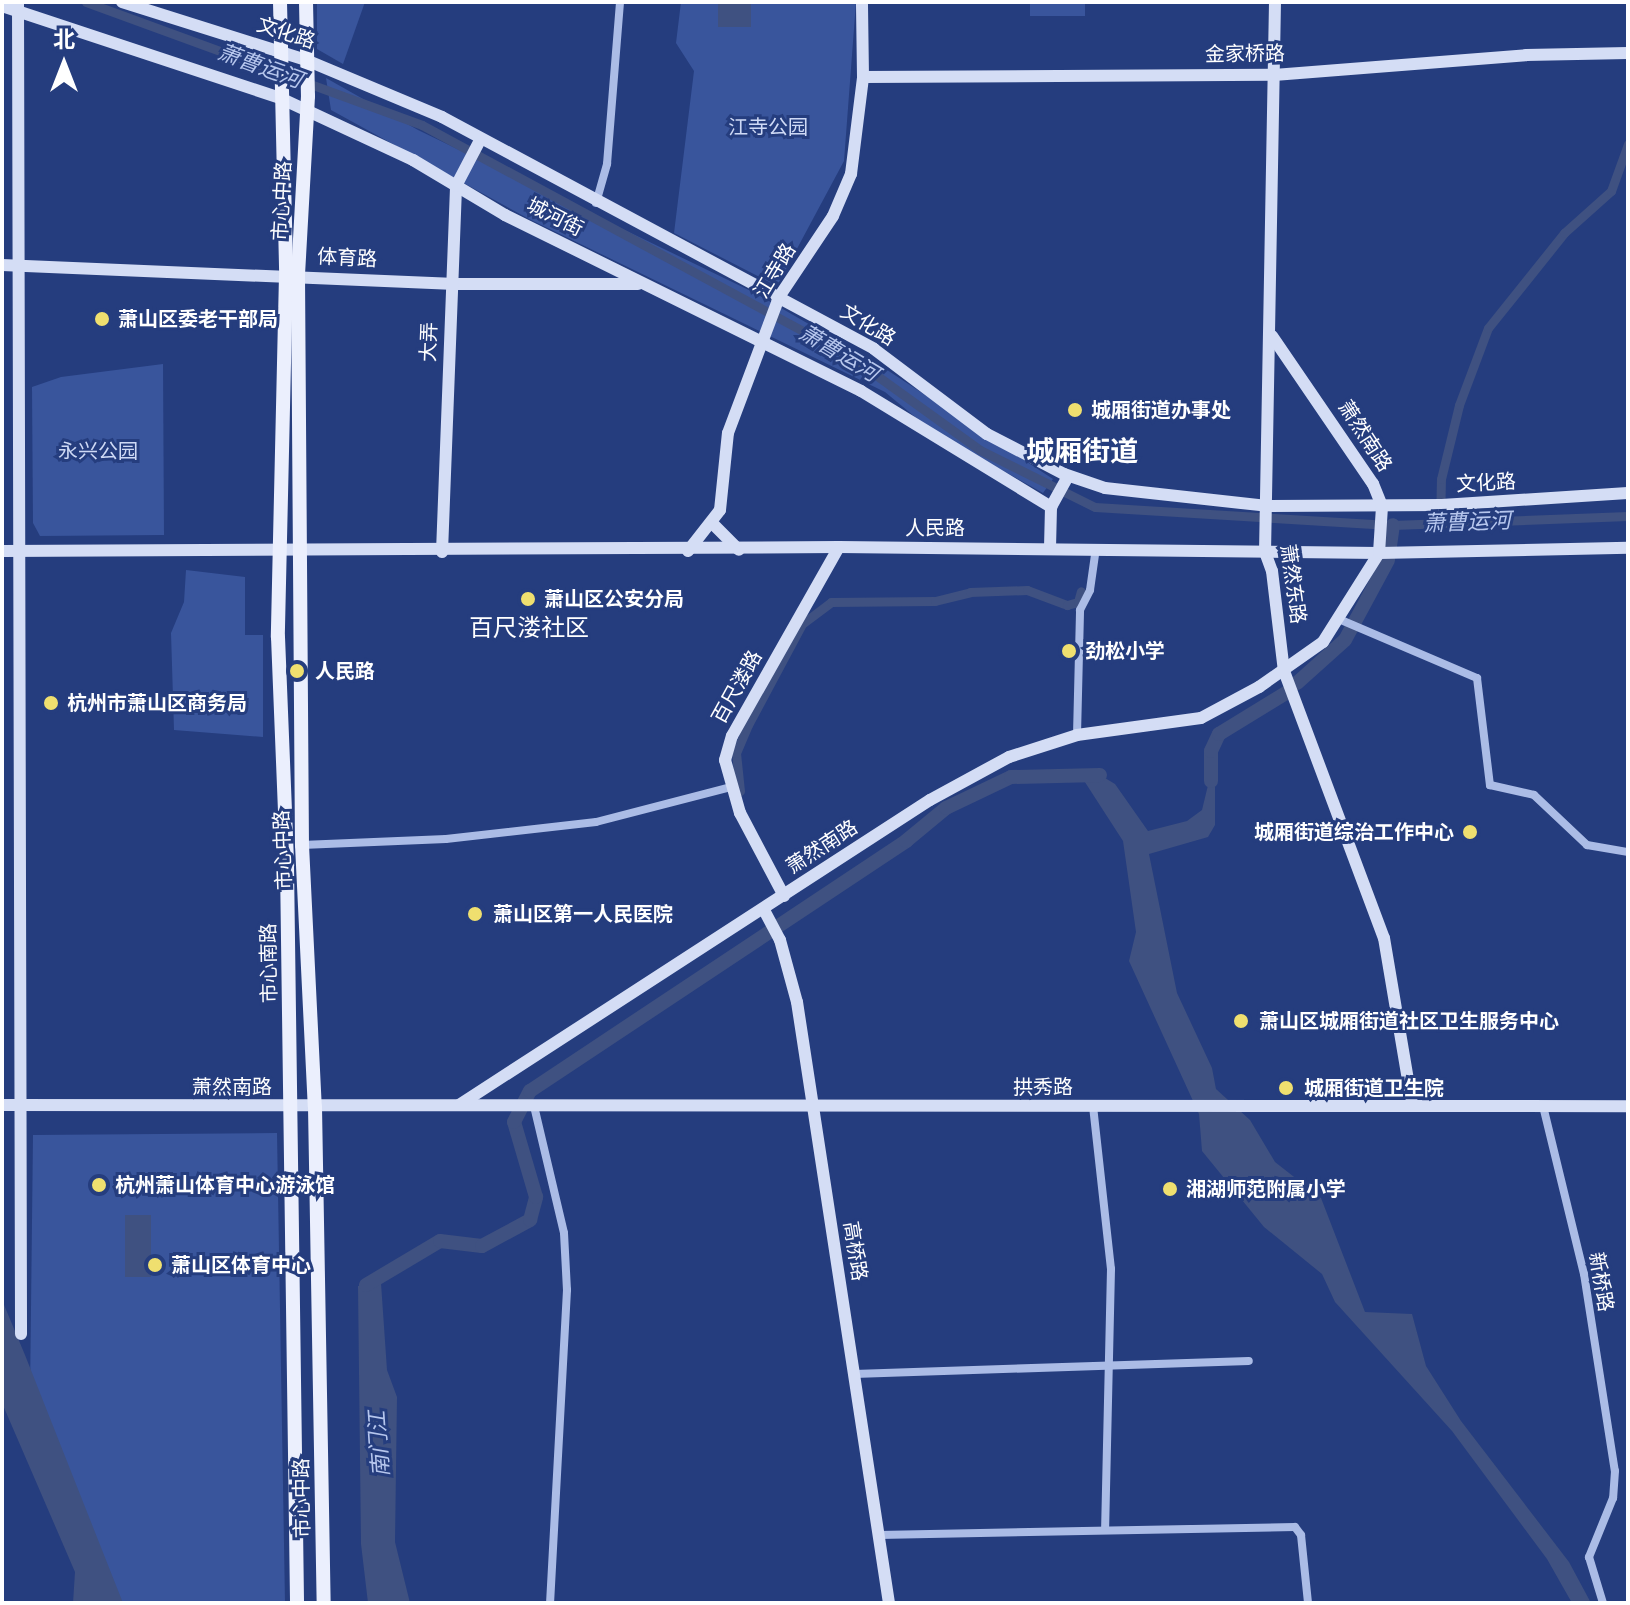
<!DOCTYPE html>
<html>
<head>
<meta charset="utf-8">
<style>
  body { margin:0 }
  #map { position:relative; width:1630px; height:1605px; overflow:hidden; background:#253d7e; font-family:Signika,"Noto Sans SC",sans-serif }
  div>[style] { position:absolute }
  [style*='--x'] { left:calc(var(--x)*1px); top:calc(var(--y)*1px); width:calc(var(--w)*1px); rotate:calc(var(--a)*1deg) }
  .green>* { inset:0; background:#39559c; transform-origin:0 0 }
  .water>* { inset:0; background:#3f5181; transform-origin:0 0 }
  .canal>* { height:9px; margin:-4.5px; padding:0 4.5px; transform-origin:4.5px; border-radius:4.5px; background:#3f5181 }
  .river>* { height:14px; margin:-7px; padding:0 7px; transform-origin:7px; border-radius:7px; background:#3f5181 }
  .street>* { height:8px; margin:-4px; padding:0 4px; transform-origin:4px; border-radius:4px; background:#abbce6 }
  .secondary>* { height:12px; margin:-6px; padding:0 6px; transform-origin:6px; border-radius:6px; background:#d4ddf5 }
  .primary>* { height:14px; margin:-7px; padding:0 7px; transform-origin:7px; border-radius:7px; background:#ebeffd }
  .dots>* { width:22px; height:22px; translate:-50% -50%; box-sizing:border-box; border:4px solid #253d7e; border-radius:50% }
  span { translate:-50% -50%; white-space:nowrap; text-align:center; line-height:1.15; -webkit-text-stroke:6px #253d7e; paint-order:stroke }
  .street-label { font-size:20px; color:#fff }
  .park-label { font-size:20px; color:#ced9f5 }
  .poi-label { font-size:20px; color:#fff; font-weight:700 }
  .left { translate:0 -50%; text-align:left }
  .right { translate:-100% -50%; text-align:right }
  .water-label { font-size:22px; color:#b6c6ed; font-style:italic }
  .quarter-label { font-size:24px; color:#fff }
  .district-label { font-size:28px; color:#fff; font-weight:700 }
  .frame { position:absolute; inset:0; border:4px solid #fff; pointer-events:none }
  .north { position:absolute; left:24px; top:24px; width:80px; height:80px; -webkit-text-stroke:6px #253d7e; paint-order:stroke; rotate:0deg; font-size:22px; font-weight:700; line-height:32px; text-align:center; color:#fff }
  .north::after { content:''; display:block; margin:auto; width:28px; height:36px; background:#fff; clip-path:polygon(50% 0,100% 100%,50% 72%,0 100%) }
</style>
</head>
<body>
<div id="map">
  <div class="green">
    <i style="clip-path:polygon(317px 2px,365px 2px,343px 64px,317px 49px)"></i>
    <i style="clip-path:polygon(681px 2px,856px 2px,844px 161px,777px 286px,674px 233px,694px 71px,676px 43px)"></i>
    <i style="left:1030px;top:2px;width:55px;height:14px"></i>
    <i style="clip-path:polygon(326px 78px,418px 130px,755px 293px,878px 364px,1053px 479px,1043px 493px,932px 431px,885px 392px,529px 219px,331px 110px)"></i>
    <i style="clip-path:polygon(163px 364px,164px 535px,40px 536px,33px 523px,32px 387px,61px 377px)"></i>
    <i style="clip-path:polygon(186px 570px,245px 577px,245px 635px,263px 635px,263px 737px,174px 730px,171px 633px,184px 602px)"></i>
    <i style="clip-path:polygon(277px 1133px,285px 1603px,111px 1603px,30px 1395px,33px 1135px)"></i>
  </div>
  <div class="water">
    <i style="left:718px;top:2px;width:33px;height:25px"></i>
    <i style="clip-path:polygon(1100px 775px,1115px 784px,1148px 831px,1187px 821px,1202px 810px,1209px 781px,1215px 779px,1215px 825px,1208px 837px,1149px 854px,1177px 993px,1212px 1068px,1216px 1089px,1250px 1120px,1275px 1162px,1321px 1198px,1365px 1312px,1412px 1314px,1426px 1366px,1461px 1421px,1569px 1562px,1591px 1603px,1572px 1603px,1547px 1559px,1452px 1431px,1335px 1302px,1322px 1274px,1264px 1227px,1202px 1151px,1199px 1114px,1129px 961px,1136px 932px,1123px 841px,1081px 776px)"></i>
    <i style="left:125px;top:1215px;width:26px;height:62px"></i>
    <i style="clip-path:polygon(381px 1283px,387px 1370px,397px 1397px,395px 1542px,410px 1603px,368px 1603px,361px 1544px,358px 1286px)"></i>
    <i style="clip-path:polygon(2px 1300px,25px 1355px,123px 1603px,73px 1603px,75px 1572px,2px 1403px)"></i>
  </div>
  <div class="canal">
    <i style="--x:86;--y:2;--w:358;--a:20.1"></i>
    <i style="--x:422;--y:125;--w:488;--a:28.4"></i>
    <i style="--x:851;--y:357;--w:159;--a:35.8"></i>
    <i style="--x:980;--y:450;--w:128;--a:26.4"></i>
    <i style="--x:1095;--y:507;--w:299;--a:3.5"></i>
    <i style="--x:1393;--y:525;--w:235;--a:-2.2"></i>
    <i style="--x:1440;--y:525;--w:46;--a:-88.8"></i>
    <i style="--x:1441;--y:479;--w:76;--a:-76.3"></i>
    <i style="--x:1459;--y:405;--w:82;--a:-69.4"></i>
    <i style="--x:1488;--y:328;--w:122;--a:-51.3"></i>
    <i style="--x:1564;--y:233;--w:63;--a:-41.8"></i>
    <i style="--x:1611;--y:191;--w:50;--a:-70.1"></i>
    <i style="--x:740;--y:791;--w:38;--a:-96"></i>
    <i style="--x:736;--y:753;--w:30;--a:-67"></i>
    <i style="--x:748;--y:725;--w:115;--a:-61.9"></i>
    <i style="--x:802;--y:624;--w:36;--a:-37"></i>
    <i style="--x:831;--y:602;--w:104;--a:-0.6"></i>
    <i style="--x:935;--y:601;--w:36;--a:-14"></i>
    <i style="--x:970;--y:592;--w:57;--a:-2"></i>
    <i style="--x:1027;--y:590;--w:43;--a:20.6"></i>
    <i style="--x:1067;--y:605;--w:11;--a:-15"></i>
    <i style="--x:1078;--y:602;--w:11;--a:-75"></i>
  </div>
  <div class="river">
    <i style="--x:1390;--y:546;--w:21;--a:-82"></i>
    <i style="--x:1297;--y:683;--w:64;--a:-41.9"></i>
    <i style="--x:1345;--y:640;--w:91;--a:-61.7"></i>
    <i style="--x:1211;--y:781;--w:30;--a:-90"></i>
    <i style="--x:1211;--y:751;--w:19;--a:-65"></i>
    <i style="--x:1219;--y:734;--w:79;--a:-31.5"></i>
    <i style="--x:366;--y:1285;--w:86;--a:-30.7"></i>
    <i style="--x:440;--y:1241;--w:42;--a:6.8"></i>
    <i style="--x:482;--y:1246;--w:55;--a:-28.4"></i>
    <i style="--x:530;--y:1220;--w:24;--a:-75"></i>
    <i style="--x:536;--y:1197;--w:78;--a:-106.3"></i>
    <i style="--x:514;--y:1122;--w:35;--a:-63"></i>
    <i style="--x:530;--y:1091;--w:452;--a:-33.6"></i>
    <i style="--x:906;--y:841;--w:52;--a:-39.5"></i>
    <i style="--x:946;--y:808;--w:72;--a:-25.5"></i>
    <i style="--x:1011;--y:777;--w:89;--a:-1.3"></i>
  </div>
  <div class="street">
    <i style="--x:596;--y:203;--w:41;--a:-74.2"></i>
    <i style="--x:607;--y:164;--w:163;--a:-85.4"></i>
    <i style="--x:1341;--y:620;--w:148;--a:23.1"></i>
    <i style="--x:1477;--y:678;--w:108;--a:83.1"></i>
    <i style="--x:1490;--y:785;--w:45;--a:12.8"></i>
    <i style="--x:1534;--y:795;--w:73;--a:43.3"></i>
    <i style="--x:1587;--y:845;--w:42;--a:9.7"></i>
    <i style="--x:1077;--y:735;--w:125;--a:-88.6"></i>
    <i style="--x:1080;--y:610;--w:22;--a:-63"></i>
    <i style="--x:1090;--y:590;--w:42;--a:-81.9"></i>
    <i style="--x:302;--y:845;--w:144;--a:-2.4"></i>
    <i style="--x:446;--y:839;--w:151;--a:-6.5"></i>
    <i style="--x:596;--y:822;--w:139;--a:-14.5"></i>
    <i style="--x:534;--y:1106;--w:130;--a:76.7"></i>
    <i style="--x:564;--y:1233;--w:57;--a:87"></i>
    <i style="--x:567;--y:1290;--w:313;--a:93.1"></i>
    <i style="--x:1093;--y:1106;--w:164;--a:83.7"></i>
    <i style="--x:1111;--y:1269;--w:259;--a:91.3"></i>
    <i style="--x:1543;--y:1106;--w:173;--a:76.3"></i>
    <i style="--x:1584;--y:1274;--w:199;--a:81.1"></i>
    <i style="--x:1615;--y:1471;--w:27;--a:94"></i>
    <i style="--x:1613;--y:1498;--w:64;--a:112.1"></i>
    <i style="--x:1589;--y:1557;--w:48;--a:73.1"></i>
    <i style="--x:854;--y:1374;--w:395;--a:-1.9"></i>
    <i style="--x:879;--y:1535;--w:416;--a:-1.1"></i>
    <i style="--x:1295;--y:1527;--w:10;--a:53"></i>
    <i style="--x:1301;--y:1535;--w:68;--a:84.1"></i>
  </div>
  <div class="secondary">
    <i style="--x:18;--y:2;--w:1332;--a:89.87"></i>
    <i style="--x:122;--y:2;--w:193;--a:17.5"></i>
    <i style="--x:306;--y:60;--w:147;--a:22.7"></i>
    <i style="--x:442;--y:117;--w:490;--a:28.2"></i>
    <i style="--x:874;--y:349;--w:141;--a:37"></i>
    <i style="--x:987;--y:434;--w:87;--a:27.5"></i>
    <i style="--x:1064;--y:474;--w:43;--a:18.9"></i>
    <i style="--x:1105;--y:488;--w:163;--a:6.3"></i>
    <i style="--x:1267;--y:506;--w:175;--a:-0.3"></i>
    <i style="--x:1442;--y:505;--w:186;--a:-3.7"></i>
    <i style="--x:1275;--y:2;--w:550;--a:91.04"></i>
    <i style="--x:1265;--y:552;--w:20;--a:70"></i>
    <i style="--x:1272;--y:571;--w:101;--a:83.2"></i>
    <i style="--x:1284;--y:671;--w:285;--a:69.5"></i>
    <i style="--x:1384;--y:938;--w:167;--a:80.4"></i>
    <i style="--x:2;--y:6;--w:293;--a:18.3"></i>
    <i style="--x:280;--y:98;--w:147;--a:25"></i>
    <i style="--x:413;--y:160;--w:107;--a:30.9"></i>
    <i style="--x:505;--y:215;--w:397;--a:26.3"></i>
    <i style="--x:861;--y:391;--w:223;--a:31.4"></i>
    <i style="--x:863;--y:77;--w:411;--a:-0.3"></i>
    <i style="--x:1274;--y:75;--w:253;--a:-4.5"></i>
    <i style="--x:1526;--y:55;--w:102;--a:-1.1"></i>
    <i style="--x:2;--y:265;--w:448;--a:2.4"></i>
    <i style="--x:450;--y:284;--w:188;--a:0"></i>
    <i style="--x:712;--y:523;--w:38;--a:45"></i>
    <i style="--x:1050;--y:548;--w:41;--a:-88.6"></i>
    <i style="--x:1051;--y:507;--w:35;--a:-61"></i>
    <i style="--x:2;--y:551;--w:837;--a:-0.27"></i>
    <i style="--x:839;--y:547;--w:540;--a:0.64"></i>
    <i style="--x:1379;--y:553;--w:249;--a:-1.2"></i>
    <i style="--x:688;--y:551;--w:52;--a:-52"></i>
    <i style="--x:720;--y:510;--w:77;--a:-84.1"></i>
    <i style="--x:728;--y:433;--w:145;--a:-69.4"></i>
    <i style="--x:779;--y:297;--w:97;--a:-56.3"></i>
    <i style="--x:833;--y:216;--w:46;--a:-66.8"></i>
    <i style="--x:851;--y:174;--w:98;--a:-82.9"></i>
    <i style="--x:863;--y:77;--w:75;--a:-90.8"></i>
    <i style="--x:442;--y:552;--w:366;--a:-87.8"></i>
    <i style="--x:456;--y:186;--w:52;--a:-62.4"></i>
    <i style="--x:784;--y:896;--w:94;--a:-117.9"></i>
    <i style="--x:740;--y:813;--w:55;--a:-105.8"></i>
    <i style="--x:725;--y:760;--w:25;--a:-74"></i>
    <i style="--x:732;--y:736;--w:217;--a:-60.5"></i>
    <i style="--x:764;--y:910;--w:34;--a:62"></i>
    <i style="--x:780;--y:940;--w:64;--a:74.7"></i>
    <i style="--x:797;--y:1002;--w:608;--a:81.3"></i>
    <i style="--x:2;--y:1105;--w:1626;--a:0.04"></i>
    <i style="--x:459;--y:1105;--w:561;--a:-32.93"></i>
    <i style="--x:930;--y:800;--w:90;--a:-28.6"></i>
    <i style="--x:1009;--y:757;--w:71;--a:-17.9"></i>
    <i style="--x:1077;--y:735;--w:125;--a:-7.8"></i>
    <i style="--x:1201;--y:718;--w:66;--a:-28.1"></i>
    <i style="--x:1259;--y:687;--w:78;--a:-35.1"></i>
    <i style="--x:1323;--y:642;--w:105;--a:-57.8"></i>
    <i style="--x:1379;--y:553;--w:47;--a:-86.3"></i>
    <i style="--x:1382;--y:506;--w:24;--a:-112"></i>
    <i style="--x:1373;--y:484;--w:179;--a:-124.3"></i>
  </div>
  <div class="primary">
    <i style="--x:280;--y:2;--w:273;--a:88.7"></i>
    <i style="--x:286;--y:275;--w:362;--a:91.3"></i>
    <i style="--x:278;--y:637;--w:229;--a:87.7"></i>
    <i style="--x:287;--y:866;--w:737;--a:89.22"></i>
    <i style="--x:306;--y:2;--w:94;--a:88.8"></i>
    <i style="--x:308;--y:96;--w:180;--a:93.2"></i>
    <i style="--x:298;--y:276;--w:569;--a:89.6"></i>
    <i style="--x:302;--y:845;--w:262;--a:87.2"></i>
    <i style="--x:315;--y:1107;--w:496;--a:89"></i>
  </div>
  <div class="dots">
    <i style="left:102px;top:319px;background:#efdf6f"></i>
    <i style="left:1075px;top:410px;background:#efdf6f"></i>
    <i style="left:528px;top:599px;background:#efdf6f"></i>
    <i style="left:1069px;top:651px;background:#efdf6f"></i>
    <i style="left:297px;top:671px;background:#efdf6f"></i>
    <i style="left:51px;top:703px;background:#efdf6f"></i>
    <i style="left:1470px;top:832px;background:#efdf6f"></i>
    <i style="left:475px;top:914px;background:#efdf6f"></i>
    <i style="left:1241px;top:1021px;background:#efdf6f"></i>
    <i style="left:1286px;top:1088px;background:#efdf6f"></i>
    <i style="left:99px;top:1185px;background:#efdf6f"></i>
    <i style="left:1170px;top:1189px;background:#efdf6f"></i>
    <i style="left:155px;top:1265px;background:#efdf6f"></i>
  </div>
  <div class="street-label">
    <span style="left:286px;top:33px;rotate:18deg">文化路</span>
    <span style="left:1245px;top:54px;rotate:-1deg">金家桥路</span>
    <span style="left:282px;top:201px;rotate:-87deg">市心中路</span>
    <span style="left:555px;top:217px;rotate:27deg">城河街</span>
    <span style="left:347px;top:258px;rotate:3deg">体育路</span>
    <span style="left:775px;top:271px;rotate:-59deg">江寺路</span>
    <span style="left:868px;top:325px;rotate:31deg">文化路</span>
    <span style="left:429px;top:342px;rotate:-88deg">大弄</span>
    <span style="left:1365px;top:436px;rotate:57deg">萧然南路</span>
    <span style="left:1486px;top:483px;rotate:-3deg">文化路</span>
    <span style="left:935px;top:528px">人民路</span>
    <span style="left:1293px;top:584px;rotate:82deg">萧然东路</span>
    <span style="left:737px;top:687px;rotate:-61deg">百尺溇路</span>
    <span style="left:822px;top:847px;rotate:-33deg">萧然南路</span>
    <span style="left:283px;top:850px;rotate:-92deg">市心中路</span>
    <span style="left:269px;top:963px;rotate:-91deg">市心南路</span>
    <span style="left:232px;top:1087px">萧然南路</span>
    <span style="left:1043px;top:1087px">拱秀路</span>
    <span style="left:855px;top:1251px;rotate:81deg">高桥路</span>
    <span style="left:1601px;top:1282px;rotate:80deg">新桥路</span>
    <span style="left:302px;top:1498px;rotate:-91deg">市心中路</span>
  </div>
  <div class="park-label">
    <span style="left:768px;top:127px">江寺公园</span>
    <span style="left:98px;top:451px">永兴公园</span>
  </div>
  <div class="poi-label">
    <span class="left" style="left:118px;top:319px">萧山区委老干部局</span>
    <span class="left" style="left:1091px;top:410px">城厢街道办事处</span>
    <span class="left" style="left:544px;top:599px">萧山区公安分局</span>
    <span class="left" style="left:1085px;top:651px">劲松小学</span>
    <span class="left" style="left:315px;top:671px">人民路</span>
    <span class="left" style="left:67px;top:703px">杭州市萧山区商务局</span>
    <span class="right" style="left:1454px;top:832px">城厢街道综治工作中心</span>
    <span class="left" style="left:493px;top:914px">萧山区第一人民医院</span>
    <span class="left" style="left:1259px;top:1021px">萧山区城厢街道社区卫生服务中心</span>
    <span class="left" style="left:1304px;top:1088px">城厢街道卫生院</span>
    <span class="left" style="left:115px;top:1185px">杭州萧山体育中心游泳馆</span>
    <span class="left" style="left:1186px;top:1189px">湘湖师范附属小学</span>
    <span class="left" style="left:171px;top:1265px">萧山区体育中心</span>
  </div>
  <div class="water-label">
    <span style="left:260px;top:66px;rotate:20deg">萧曹运河</span>
    <span style="left:839px;top:353px;rotate:31deg">萧曹运河</span>
    <span style="left:1467px;top:522px;rotate:-2deg">萧曹运河</span>
    <span style="left:379px;top:1444px;rotate:-94deg">南门江</span>
  </div>
  <div class="quarter-label">
    <span style="left:529px;top:629px">百尺溇社区</span>
  </div>
  <div class="district-label">
    <span style="left:1082px;top:452px">城厢街道</span>
  </div>
  <div class="frame"></div>
  <div class="north">北</div>
</div>
</body>
</html>
